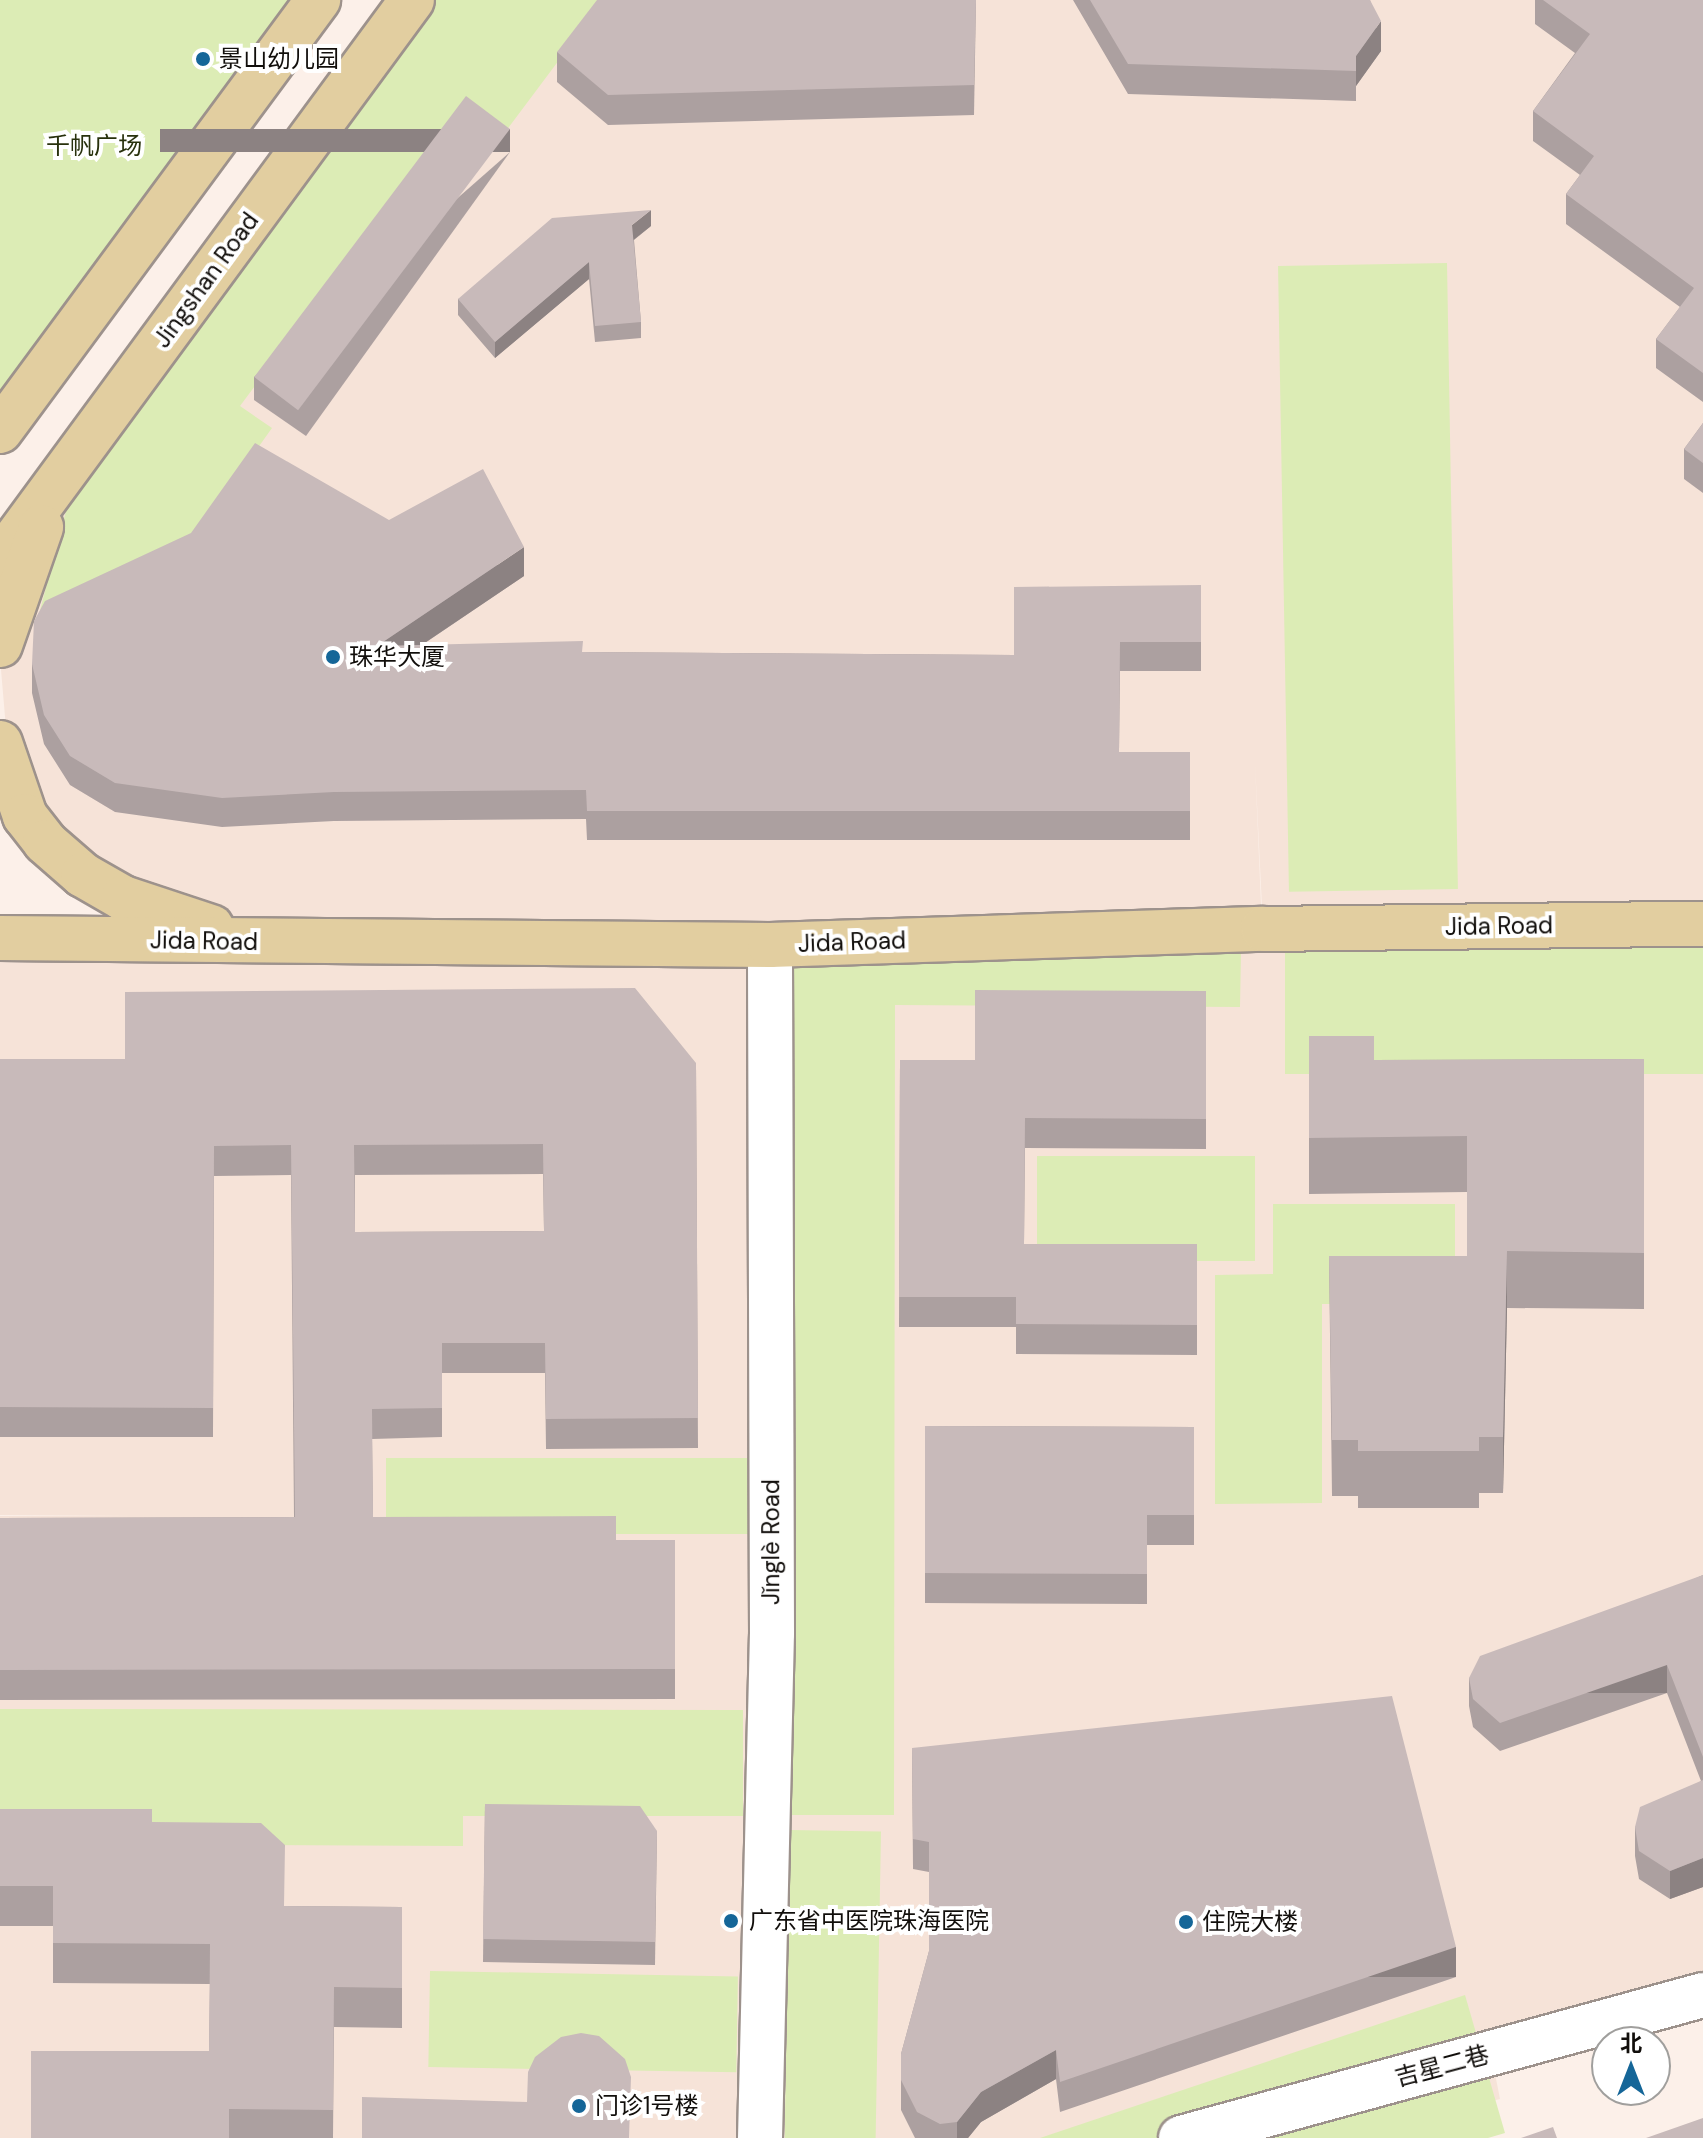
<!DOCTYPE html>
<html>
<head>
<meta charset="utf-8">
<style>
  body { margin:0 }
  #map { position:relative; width:1703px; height:2138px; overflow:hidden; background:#fcf0e9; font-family:"DM Sans","Noto Sans SC",sans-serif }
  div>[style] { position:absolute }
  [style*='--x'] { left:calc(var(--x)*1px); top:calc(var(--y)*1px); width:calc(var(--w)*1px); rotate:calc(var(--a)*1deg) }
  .built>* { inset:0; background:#f6e3d8 }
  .green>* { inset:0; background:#dcecb5; transform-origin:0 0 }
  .roads { filter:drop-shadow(2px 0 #9d928c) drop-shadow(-2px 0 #9d928c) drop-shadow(0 2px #9d928c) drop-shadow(0 -2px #9d928c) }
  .minor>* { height:44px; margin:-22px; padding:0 22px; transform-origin:22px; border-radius:22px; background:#fff }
  .major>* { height:44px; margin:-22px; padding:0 22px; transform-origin:22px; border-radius:22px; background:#e2cea0 }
  .wall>* { inset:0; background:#aca0a0 }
  .shaded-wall>* { inset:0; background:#8c8282; transform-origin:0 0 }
  .building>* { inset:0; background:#c8baba; transform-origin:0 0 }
  .dots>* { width:22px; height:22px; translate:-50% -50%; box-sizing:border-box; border:4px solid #fff; border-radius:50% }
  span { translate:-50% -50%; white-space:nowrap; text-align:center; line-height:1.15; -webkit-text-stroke:8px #fff; paint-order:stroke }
  .poi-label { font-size:24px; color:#110e0b }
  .left { translate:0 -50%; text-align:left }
  .park-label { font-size:24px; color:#28310d }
  .street-label { font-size:24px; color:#110e0b }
  .north { position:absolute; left:1591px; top:2026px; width:80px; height:80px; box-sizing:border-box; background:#fff; border:2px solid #a09f9d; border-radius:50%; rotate:0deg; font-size:22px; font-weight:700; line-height:32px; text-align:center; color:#110e0b }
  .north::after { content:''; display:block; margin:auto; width:28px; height:36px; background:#156698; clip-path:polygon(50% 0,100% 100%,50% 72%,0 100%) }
</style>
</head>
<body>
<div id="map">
  <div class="built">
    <i style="clip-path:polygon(412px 0,1703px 0,1703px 924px,1263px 928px,1255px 763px,1262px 928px,770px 944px,548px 943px,770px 946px,1262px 930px,1703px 925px,1703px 1994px,1491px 2053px,1500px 2099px,1346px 2138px,0 2138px,0 1516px,132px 1515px,0 1515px,0 939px,266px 941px,83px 874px,10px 775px,0 658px,59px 479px)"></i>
  </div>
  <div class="green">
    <i style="clip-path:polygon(0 0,306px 0,0 431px)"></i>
    <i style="clip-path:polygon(427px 0,604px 0,503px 135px,463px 105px,240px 406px,272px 428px,184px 552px,38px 618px,73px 484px)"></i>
    <i style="left:1447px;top:263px;width:626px;height:169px;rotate:89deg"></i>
    <i style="left:1703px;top:945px;width:129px;height:418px;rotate:90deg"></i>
    <i style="clip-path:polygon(1241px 952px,1240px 1007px,895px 1005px,894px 1815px,785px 1815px,788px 959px)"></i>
    <i style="left:1037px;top:1156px;width:218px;height:105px"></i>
    <i style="clip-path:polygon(1273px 1204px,1455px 1204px,1455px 1304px,1322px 1304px,1322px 1503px,1215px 1504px,1215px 1275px,1273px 1274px)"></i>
    <i style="left:386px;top:1458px;width:362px;height:76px"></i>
    <i style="clip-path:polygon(0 1709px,743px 1710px,743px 1816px,463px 1816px,463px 1846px,0 1844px)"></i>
    <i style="left:790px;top:1830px;width:91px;height:308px;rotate:1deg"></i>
    <i style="left:430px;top:1971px;width:308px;height:96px;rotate:1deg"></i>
    <i style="clip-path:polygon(1465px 1995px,1505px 2133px,1488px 2138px,1040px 2138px)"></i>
  </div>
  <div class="roads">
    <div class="minor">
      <i style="--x:760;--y:2138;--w:505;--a:-88.64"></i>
      <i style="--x:772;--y:1633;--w:688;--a:-90.17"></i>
      <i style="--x:1181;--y:2138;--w:541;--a:-15.32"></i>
    </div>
    <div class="major">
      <i style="--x:0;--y:431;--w:536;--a:-53.58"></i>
      <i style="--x:0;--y:560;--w:695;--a:-53.66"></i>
      <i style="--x:0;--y:645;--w:125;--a:-70.8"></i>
      <i style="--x:0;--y:743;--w:77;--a:71.1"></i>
      <i style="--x:25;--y:816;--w:33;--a:52"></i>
      <i style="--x:45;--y:842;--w:50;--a:41"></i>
      <i style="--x:83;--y:875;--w:46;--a:29.9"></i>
      <i style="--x:123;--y:898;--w:93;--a:18.2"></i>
      <i style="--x:0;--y:938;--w:770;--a:0.52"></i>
      <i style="--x:770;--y:945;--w:493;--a:-1.9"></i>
      <i style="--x:1263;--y:929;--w:440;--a:-0.7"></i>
    </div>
  </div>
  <div class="wall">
    <i style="clip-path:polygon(976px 0,974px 115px,608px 125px,557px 82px,557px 52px)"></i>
    <i style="clip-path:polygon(1073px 0,1370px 0,1381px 51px,1356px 86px,1356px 101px,1128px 94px)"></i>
    <i style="clip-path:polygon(1535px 0,1703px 0,1703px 402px,1656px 368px,1656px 339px,1680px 307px,1566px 224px,1566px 194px,1580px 175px,1533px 141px,1533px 111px,1575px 53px,1535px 24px)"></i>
    <i style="clip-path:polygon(510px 152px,306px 436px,254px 400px,254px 377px)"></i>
    <i style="clip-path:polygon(651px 226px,634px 240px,641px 322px,641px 338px,595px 342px,589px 279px,495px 358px,458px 315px,458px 299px)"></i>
    <i style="clip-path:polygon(1703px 423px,1703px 493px,1684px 479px,1684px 449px)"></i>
    <i style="clip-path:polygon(389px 520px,524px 576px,422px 645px,583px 652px,1014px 655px,1201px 585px,1201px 671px,1120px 671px,1119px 752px,1190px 752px,1190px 840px,587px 840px,586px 819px,334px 821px,222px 827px,115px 812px,70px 785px,44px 744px,32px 693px,32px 664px)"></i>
    <i style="clip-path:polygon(1206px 991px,1206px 1149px,1025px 1148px,1024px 1244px,1197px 1244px,1197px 1355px,1016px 1354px,1016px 1327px,899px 1327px,900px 1060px,975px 1060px)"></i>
    <i style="clip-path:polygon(1309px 1036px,1374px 1060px,1644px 1059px,1644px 1309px,1507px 1308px,1503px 1493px,1479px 1493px,1479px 1508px,1358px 1508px,1358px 1496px,1332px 1496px,1329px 1256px,1467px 1256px,1467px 1192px,1309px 1194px)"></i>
    <i style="clip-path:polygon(evenodd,0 1059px,696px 1063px,698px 1448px,546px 1449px,545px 1373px,442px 1373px,442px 1437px,372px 1439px,373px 1517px,616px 1540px,675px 1540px,675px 1699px,0 1700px,0 1518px,294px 1517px,291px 1175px,214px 1176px,213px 1437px,0 1437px,0 1059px,543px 1174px,544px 1231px,355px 1232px,355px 1175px,543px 1174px)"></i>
    <i style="clip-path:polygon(925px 1426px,1194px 1427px,1194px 1545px,1147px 1545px,1147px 1604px,925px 1603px)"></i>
    <i style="clip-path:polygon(1703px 1575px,1703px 1887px,1670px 1899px,1639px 1879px,1635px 1856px,1635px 1827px,1701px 1781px,1667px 1693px,1500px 1751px,1473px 1727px,1469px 1706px,1469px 1678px)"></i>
    <i style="clip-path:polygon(912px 1748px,1456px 1977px,1060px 2112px,1056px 2079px,981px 2122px,968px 2138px,915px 2138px,901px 2110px,901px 2054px,929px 1951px,929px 1872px,913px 1869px)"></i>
    <i style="clip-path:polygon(485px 1804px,657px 1831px,655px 1965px,483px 1962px)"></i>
    <i style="clip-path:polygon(0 1809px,152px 1822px,284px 1906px,402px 1907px,402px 2028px,334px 2027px,333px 2138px,31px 2138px,209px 2051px,210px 1984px,53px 1983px,53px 1926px,0 1926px)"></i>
  </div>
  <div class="shaded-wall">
    <i style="clip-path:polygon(1381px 21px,1381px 51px,1356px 86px,1356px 56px)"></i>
    <i style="left:510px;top:129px;width:23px;height:350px;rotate:90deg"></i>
    <i style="clip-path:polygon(651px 210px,651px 226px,632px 241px,632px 225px)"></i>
    <i style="clip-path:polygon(589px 262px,589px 279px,495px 358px,495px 342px)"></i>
    <i style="clip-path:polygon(524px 547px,524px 576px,377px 675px,377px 646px)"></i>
    <i style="clip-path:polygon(1507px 1251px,1507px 1308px,1503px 1493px,1503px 1437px)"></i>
    <i style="left:1667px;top:1665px;width:28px;height:177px;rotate:90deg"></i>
    <i style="clip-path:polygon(1703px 1858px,1703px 1887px,1670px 1899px,1670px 1871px)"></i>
    <i style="left:1456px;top:1947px;width:30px;height:418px;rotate:90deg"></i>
    <i style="clip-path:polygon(1056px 2050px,1056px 2079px,981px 2122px,968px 2138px,957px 2138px,957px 2122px,981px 2092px)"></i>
  </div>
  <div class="building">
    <i style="clip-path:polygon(597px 0,976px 0,974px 85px,608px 95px,557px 52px)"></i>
    <i style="clip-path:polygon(1090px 0,1370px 0,1381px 21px,1356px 56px,1356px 71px,1128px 64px)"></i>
    <i style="clip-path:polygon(1543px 0,1703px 0,1703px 373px,1656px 339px,1694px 288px,1566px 194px,1594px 156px,1533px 111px,1590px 34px)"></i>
    <i style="left:466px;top:96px;width:55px;height:352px;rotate:37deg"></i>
    <i style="clip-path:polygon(651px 210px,632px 225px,641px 322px,595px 326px,589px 262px,495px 342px,458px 299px,552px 218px)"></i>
    <i style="clip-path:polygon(1703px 423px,1703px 463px,1684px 449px)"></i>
    <i style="clip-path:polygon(255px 443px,389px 520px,483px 469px,524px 547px,377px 646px,583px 641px,582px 652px,1014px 655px,1014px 587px,1201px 585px,1201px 642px,1120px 642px,1119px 752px,1190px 752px,1190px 811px,587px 811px,586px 790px,334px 792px,222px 798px,115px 783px,70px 756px,44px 715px,32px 664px,34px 621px,45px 601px,191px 533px)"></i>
    <i style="clip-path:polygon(evenodd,635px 988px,696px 1063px,698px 1418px,546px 1419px,545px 1343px,442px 1343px,442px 1408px,372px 1409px,373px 1517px,616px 1516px,616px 1540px,675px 1540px,675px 1669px,0 1670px,0 1518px,295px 1517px,291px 1145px,214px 1146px,213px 1408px,0 1407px,0 1059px,125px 1059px,125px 992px,635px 988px,543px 1144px,544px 1231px,355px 1232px,354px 1145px,543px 1144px)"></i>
    <i style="clip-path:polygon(975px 990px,1206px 991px,1206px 1119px,1025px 1118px,1024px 1244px,1197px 1244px,1197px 1325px,1016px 1324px,1016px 1297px,899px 1297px,900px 1060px,975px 1060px)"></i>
    <i style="clip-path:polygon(1309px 1036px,1374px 1036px,1374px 1060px,1644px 1059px,1644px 1253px,1507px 1251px,1503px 1437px,1479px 1437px,1479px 1451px,1358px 1451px,1358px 1440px,1332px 1440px,1329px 1256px,1467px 1256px,1467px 1136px,1309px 1138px)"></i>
    <i style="clip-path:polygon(925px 1426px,1194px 1427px,1194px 1515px,1147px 1515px,1147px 1574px,925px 1573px)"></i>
    <i style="clip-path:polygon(1703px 1575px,1703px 1757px,1667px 1665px,1500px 1723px,1473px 1699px,1469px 1678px,1480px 1656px)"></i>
    <i style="clip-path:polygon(1392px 1696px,1456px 1947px,1060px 2082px,1056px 2050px,981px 2092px,957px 2122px,940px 2124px,917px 2112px,901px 2080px,901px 2054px,929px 1951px,929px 1842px,913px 1839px,912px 1748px)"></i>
    <i style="clip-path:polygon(1703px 1780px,1703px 1858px,1670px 1871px,1639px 1851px,1635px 1827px,1640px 1807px)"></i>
    <i style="clip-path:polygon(485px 1804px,640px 1806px,657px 1831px,655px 1942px,483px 1939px)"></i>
    <i style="clip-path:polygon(0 1809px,152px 1809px,152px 1822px,261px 1823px,285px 1845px,284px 1906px,402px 1907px,402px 1988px,334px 1987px,333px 2110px,229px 2109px,229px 2138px,31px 2138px,31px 2051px,209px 2051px,210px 1944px,53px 1943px,53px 1886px,0 1886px)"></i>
    <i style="clip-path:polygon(581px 2033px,599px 2036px,625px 2059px,631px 2077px,629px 2138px,362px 2138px,362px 2097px,527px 2102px,528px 2072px,535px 2057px,561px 2037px)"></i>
    <i style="clip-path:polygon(1703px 2118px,1703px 2138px,1646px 2138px)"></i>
    <i style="clip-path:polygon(1553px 2127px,1557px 2138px,1521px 2138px)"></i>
  </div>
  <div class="dots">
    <i style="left:203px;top:59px;background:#156698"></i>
    <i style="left:333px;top:657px;background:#156698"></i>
    <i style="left:731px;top:1921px;background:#156698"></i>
    <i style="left:1186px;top:1922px;background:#156698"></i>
    <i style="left:579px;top:2106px;background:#156698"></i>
  </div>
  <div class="poi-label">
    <span class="left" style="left:219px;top:59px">景山幼儿园</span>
    <span class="left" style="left:349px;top:657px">珠华大厦</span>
    <span class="left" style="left:749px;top:1921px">广东省中医院珠海医院</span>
    <span class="left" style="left:1202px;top:1922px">住院大楼</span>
    <span class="left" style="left:595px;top:2106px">门诊1号楼</span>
  </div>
  <div class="park-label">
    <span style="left:94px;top:146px">千帆广场</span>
  </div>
  <div class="street-label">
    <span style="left:206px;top:280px;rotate:-54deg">Jingshan Road</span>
    <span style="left:1499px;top:926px;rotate:-1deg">Jida Road</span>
    <span style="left:204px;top:941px;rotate:1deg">Jida Road</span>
    <span style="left:852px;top:942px;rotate:-2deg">Jida Road</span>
    <span style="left:771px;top:1542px;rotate:-90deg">Jǐnglè Road</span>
    <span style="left:1442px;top:2066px;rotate:-15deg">吉星二巷</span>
  </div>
  <div class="north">北</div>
</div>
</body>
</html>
